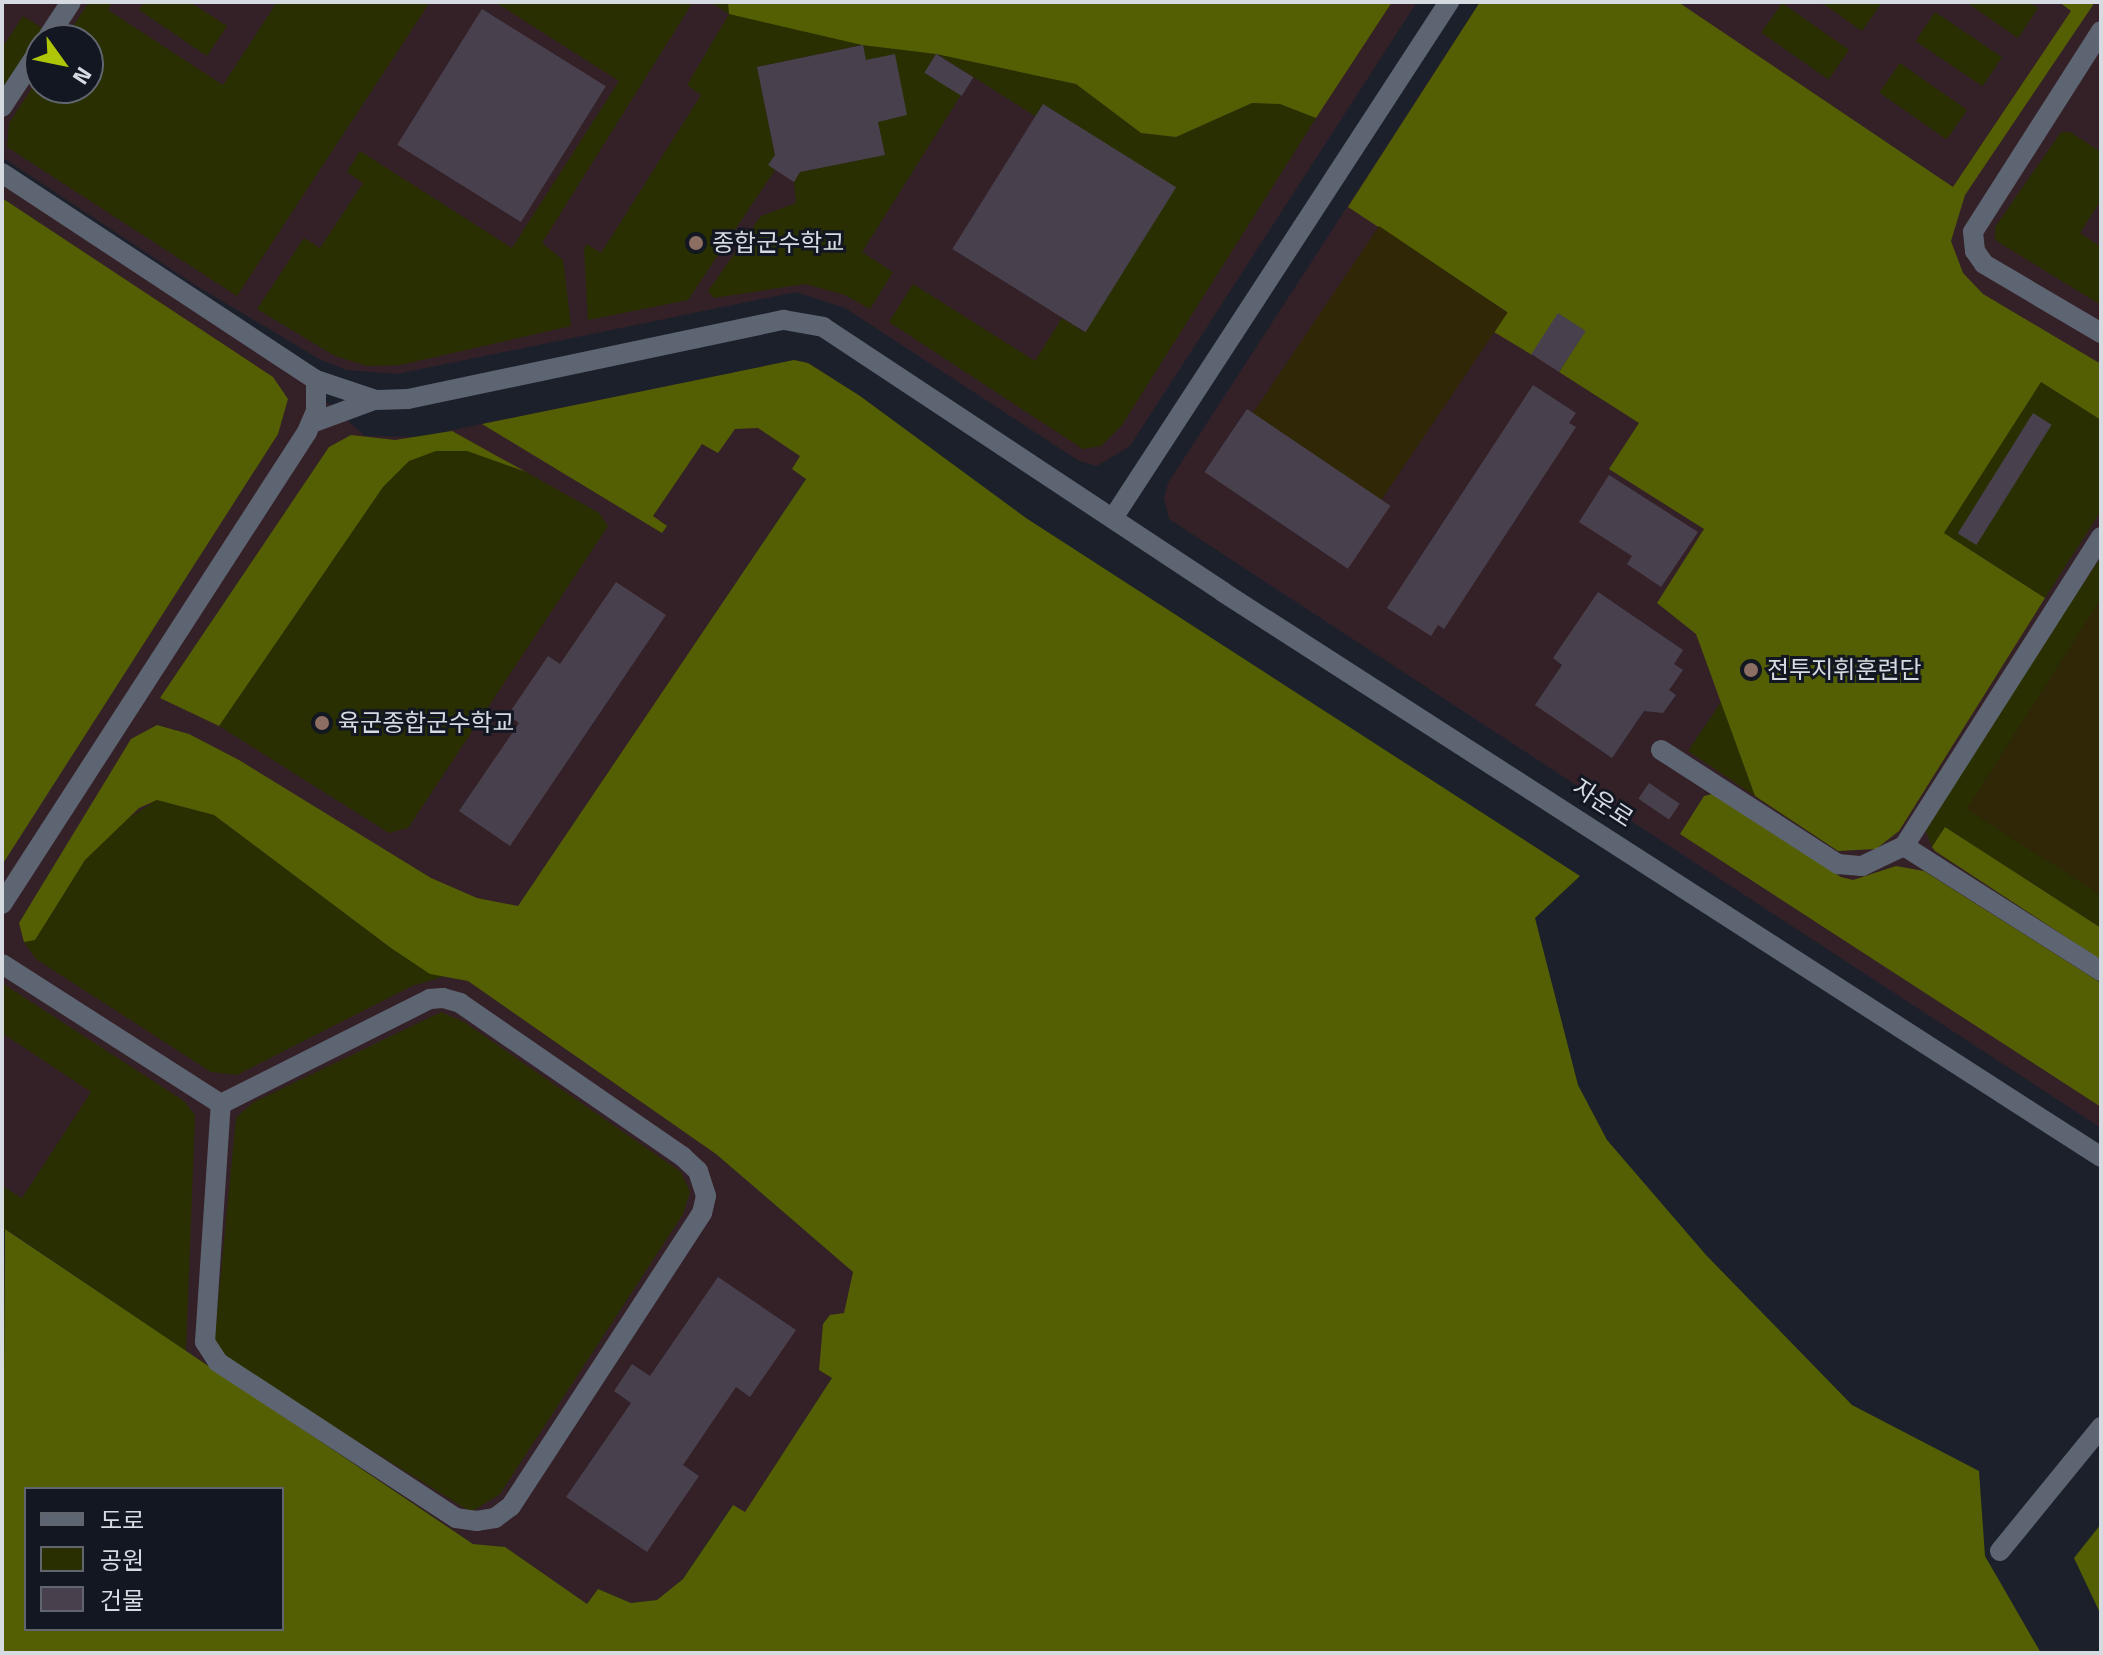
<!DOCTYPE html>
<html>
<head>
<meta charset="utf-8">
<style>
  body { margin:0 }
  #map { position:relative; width:2103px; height:1655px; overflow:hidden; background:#1b202b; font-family:"Titillium Web","Noto Sans KR",sans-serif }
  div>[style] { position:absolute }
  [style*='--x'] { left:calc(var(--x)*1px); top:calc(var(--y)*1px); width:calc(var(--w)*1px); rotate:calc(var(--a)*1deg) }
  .education>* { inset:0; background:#342128 }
  .green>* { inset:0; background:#292f00; transform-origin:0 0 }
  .forest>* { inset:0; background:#545e03 }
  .sand>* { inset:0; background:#2f2706; transform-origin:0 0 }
  .building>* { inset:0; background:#48414d; transform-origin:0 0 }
  .minor>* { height:20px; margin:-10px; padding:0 10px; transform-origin:10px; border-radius:10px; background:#5e6572 }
  .dots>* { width:22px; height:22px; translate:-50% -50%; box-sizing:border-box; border:4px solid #121721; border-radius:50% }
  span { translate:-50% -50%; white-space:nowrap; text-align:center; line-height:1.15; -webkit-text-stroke:6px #121721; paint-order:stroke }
  .poi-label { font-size:24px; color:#d6dae1 }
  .left { translate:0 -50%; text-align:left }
  .street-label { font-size:24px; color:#d6dae1 }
  .frame { position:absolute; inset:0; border:4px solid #d6dae1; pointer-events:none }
  .legend { position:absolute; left:24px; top:1487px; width:260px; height:144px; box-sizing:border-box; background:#121721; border:2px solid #60656e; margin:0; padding:10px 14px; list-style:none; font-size:24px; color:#d6dae1 }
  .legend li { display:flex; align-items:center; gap:16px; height:40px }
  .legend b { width:40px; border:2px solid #60656e }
  .north { position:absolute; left:24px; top:24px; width:80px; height:80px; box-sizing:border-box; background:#121721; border:2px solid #60656e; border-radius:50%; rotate:123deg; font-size:22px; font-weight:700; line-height:32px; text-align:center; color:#d6dae1 }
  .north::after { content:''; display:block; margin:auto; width:28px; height:36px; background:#aec508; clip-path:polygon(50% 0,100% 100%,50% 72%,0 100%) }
</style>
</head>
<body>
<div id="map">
  <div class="education">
    <i style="clip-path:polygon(evenodd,2px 2px,1417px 2px,1130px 446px,1097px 466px,1079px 461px,845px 308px,796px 292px,397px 374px,347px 370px,321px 360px,195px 285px,2px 157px,2px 2px,40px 40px,88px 40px,88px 88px,40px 88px,40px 40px)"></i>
    <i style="clip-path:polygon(1480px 2px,2101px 2px,2101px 1128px,1169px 519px,1164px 498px,1168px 483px)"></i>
    <i style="clip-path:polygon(2px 182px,304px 382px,365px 436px,419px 437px,794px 360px,808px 363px,860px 396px,765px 540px,716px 1154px,853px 1272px,832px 1378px,745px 1513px,732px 1505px,683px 1579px,657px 1600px,631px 1603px,598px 1589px,587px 1604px,505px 1547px,473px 1544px,6px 1229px,2px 1234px)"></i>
  </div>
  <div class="green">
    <i style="clip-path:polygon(89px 2px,112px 2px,108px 10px,223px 85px,277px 2px,430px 2px,237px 296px,7px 147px,9px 123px,40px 76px,40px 88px,88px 88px,88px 40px,64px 40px)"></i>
    <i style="clip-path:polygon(144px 2px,190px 2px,227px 26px,207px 56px,139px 10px)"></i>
    <i style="clip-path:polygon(495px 2px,693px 2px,542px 243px,563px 260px,571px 326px,400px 365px,368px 366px,335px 356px,257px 309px,304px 238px,320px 248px,363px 183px,347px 172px,360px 151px,512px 248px,619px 81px)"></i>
    <i style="clip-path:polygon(710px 2px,728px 2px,730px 14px,863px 45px,936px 54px,1076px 84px,1141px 133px,1176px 137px,1252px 103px,1280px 104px,1316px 118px,1122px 425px,1101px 446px,1083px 449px,889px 322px,913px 284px,1035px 361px,1062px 318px,1084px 332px,1175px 188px,1043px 104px,1035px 116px,937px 54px,925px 73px,961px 95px,862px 252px,893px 272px,870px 309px,845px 295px,805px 284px,714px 298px,708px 291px,761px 216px,796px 203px,794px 182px,800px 172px,885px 155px,861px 45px,757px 67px,775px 155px,769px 165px,775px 170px,688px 300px,588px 320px,584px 249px,587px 244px,601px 253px,701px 95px,687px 85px,729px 14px)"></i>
    <i style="clip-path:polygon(1821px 2px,1882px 2px,1862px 31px)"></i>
    <i style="clip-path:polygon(1966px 2px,2029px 2px,2038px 8px,2018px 38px)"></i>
    <i style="left:1782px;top:3px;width:82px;height:36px;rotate:35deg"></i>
    <i style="left:1935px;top:12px;width:81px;height:35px;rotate:34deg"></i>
    <i style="clip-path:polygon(23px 16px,42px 28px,2px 89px,2px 48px)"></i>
    <i style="left:1900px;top:63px;width:82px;height:36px;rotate:35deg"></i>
    <i style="clip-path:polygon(2061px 132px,2070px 132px,2101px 152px,2101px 200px,2080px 233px,2101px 247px,2101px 305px,1995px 240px,1995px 227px)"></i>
    <i style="clip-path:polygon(2041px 382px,2101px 420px,2101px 511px,2045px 598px,1944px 533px)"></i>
    <i style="clip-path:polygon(436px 451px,467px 451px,526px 472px,599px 513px,608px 526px,408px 828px,389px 833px,219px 726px,383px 487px,409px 461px)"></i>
    <i style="clip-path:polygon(2101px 557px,2101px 599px,1967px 809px,2101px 895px,2101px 928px,1945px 827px,1932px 847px,1926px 832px,1928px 819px)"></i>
    <i style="clip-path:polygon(1721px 702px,1755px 796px,1688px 751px)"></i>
    <i style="clip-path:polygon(157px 800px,214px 815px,391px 948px,442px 977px,412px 986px,237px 1075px,211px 1072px,36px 959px,24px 942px,35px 939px,85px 860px,116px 826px)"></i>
    <i style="clip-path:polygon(2px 983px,184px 1101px,195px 1115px,186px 1351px,6px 1229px,2px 1234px,2px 1186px,22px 1198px,91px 1092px,2px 1033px)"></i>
    <i style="clip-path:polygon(441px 1012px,464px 1022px,681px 1172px,690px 1192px,683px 1214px,500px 1494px,471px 1512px,226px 1360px,214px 1344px,236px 1118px,252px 1103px)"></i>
  </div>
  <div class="forest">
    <i style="clip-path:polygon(728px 2px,1392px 2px,1316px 118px,1280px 104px,1252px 103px,1176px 137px,1141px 133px,1076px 84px,936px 54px,862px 45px,729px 14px)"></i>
    <i style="clip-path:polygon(1480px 2px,1678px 2px,1953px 187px,2071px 11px,2059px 2px,2095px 2px,1965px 195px,1951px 241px,1963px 273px,1983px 294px,2101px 364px,2101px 420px,2041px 382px,1944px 533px,2045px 598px,1899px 831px,1876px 849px,1838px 851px,1755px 796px,1696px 634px,1657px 603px,1704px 529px,1609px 469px,1639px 423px,1559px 372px,1585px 331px,1558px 314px,1532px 355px,1494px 332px,1507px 312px,1348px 207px)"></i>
    <i style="clip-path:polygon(2px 198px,273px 377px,288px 399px,278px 434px,2px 865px)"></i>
    <i style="clip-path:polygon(evenodd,794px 360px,808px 363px,860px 396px,1026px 518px,1580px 876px,1535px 918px,1578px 1085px,1607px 1140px,1706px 1255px,1852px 1405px,1979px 1471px,1985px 1556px,2041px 1653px,2px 1653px,5px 1229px,473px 1544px,505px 1547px,587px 1604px,598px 1589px,631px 1603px,657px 1600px,683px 1579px,733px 1505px,745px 1512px,832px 1378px,819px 1370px,823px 1324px,830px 1315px,844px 1313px,853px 1272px,716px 1154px,468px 981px,430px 974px,391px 948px,214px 815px,157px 800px,139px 808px,85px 860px,35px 940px,24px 942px,19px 923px,131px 739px,157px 725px,189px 734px,239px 760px,431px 878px,477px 898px,518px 906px,806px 479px,792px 469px,800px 456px,758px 428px,735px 429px,718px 453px,702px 444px,653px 516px,667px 526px,662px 533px,482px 424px,794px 360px,26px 1489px,282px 1489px,282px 1629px,26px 1629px,26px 1489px)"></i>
    <i style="clip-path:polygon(452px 431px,526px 472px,467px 451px,436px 451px,409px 461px,383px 487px,219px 726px,160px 698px,329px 447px,351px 435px,395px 440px)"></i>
    <i style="clip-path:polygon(1712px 794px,1841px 877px,1853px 880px,1896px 866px,1924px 871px,2101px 983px,2101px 1107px,1680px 834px,1704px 796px)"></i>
    <i style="clip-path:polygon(1945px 827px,2101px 928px,2101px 960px,1935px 851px,1932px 847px)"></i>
    <i style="clip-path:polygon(2101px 1524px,2101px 1615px,2074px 1558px)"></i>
  </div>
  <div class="sand">
    <i style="left:1379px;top:226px;width:155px;height:226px;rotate:34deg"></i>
    <i style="clip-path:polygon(2101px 599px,2101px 895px,1967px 809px)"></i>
  </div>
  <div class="building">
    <i style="left:482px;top:9px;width:146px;height:160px;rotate:32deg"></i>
    <i style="clip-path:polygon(863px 45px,866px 60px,895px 54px,907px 115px,878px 122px,885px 155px,800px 172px,794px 182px,768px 165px,775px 155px,757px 67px)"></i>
    <i style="left:936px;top:54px;width:44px;height:22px;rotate:32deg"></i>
    <i style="left:1043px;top:104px;width:157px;height:171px;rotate:32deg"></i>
    <i style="left:1558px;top:313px;width:33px;height:49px;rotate:33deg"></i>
    <i style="clip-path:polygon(1533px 385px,1576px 413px,1569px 423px,1576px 427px,1444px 629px,1438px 625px,1431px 636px,1387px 608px)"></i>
    <i style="left:1247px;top:409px;width:173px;height:76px;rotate:34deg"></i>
    <i style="left:2033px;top:413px;width:22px;height:142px;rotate:32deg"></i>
    <i style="clip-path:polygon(1609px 475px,1698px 532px,1661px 587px,1627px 564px,1632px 556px,1579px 522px)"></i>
    <i style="clip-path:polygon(616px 582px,666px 615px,510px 846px,459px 811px,519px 723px,508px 715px,548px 656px,560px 664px)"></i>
    <i style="clip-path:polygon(1598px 592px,1683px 650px,1674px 664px,1683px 670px,1669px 690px,1676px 695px,1663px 713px,1644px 711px,1612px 758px,1535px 705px,1562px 665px,1553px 658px)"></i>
    <i style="left:1649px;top:783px;width:37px;height:19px;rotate:34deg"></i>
    <i style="clip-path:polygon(718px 1277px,796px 1330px,750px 1397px,736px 1387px,683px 1465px,699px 1476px,647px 1552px,566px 1497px,631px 1403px,614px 1391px,632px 1364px,650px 1376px)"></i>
  </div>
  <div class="minor">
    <i style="--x:2101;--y:31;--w:238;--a:122.5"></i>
    <i style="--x:1973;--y:232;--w:19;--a:84"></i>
    <i style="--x:1975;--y:251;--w:16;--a:55"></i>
    <i style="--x:1984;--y:264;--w:136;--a:30.5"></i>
    <i style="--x:46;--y:40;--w:45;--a:-56.7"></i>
    <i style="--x:2;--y:107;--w:69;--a:-56.8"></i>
    <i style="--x:2;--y:173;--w:376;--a:33.4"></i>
    <i style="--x:316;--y:380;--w:63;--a:18.4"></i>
    <i style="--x:376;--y:400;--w:32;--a:-2"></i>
    <i style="--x:408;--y:399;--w:384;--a:-11.9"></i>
    <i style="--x:784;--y:320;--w:40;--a:10"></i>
    <i style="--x:823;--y:327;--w:480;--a:33.5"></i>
    <i style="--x:1223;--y:592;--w:1044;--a:32.76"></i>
    <i style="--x:312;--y:423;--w:63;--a:-20.4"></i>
    <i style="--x:1113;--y:518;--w:616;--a:-56.93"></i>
    <i style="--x:2101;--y:537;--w:366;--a:122.5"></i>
    <i style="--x:1904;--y:846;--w:233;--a:32.4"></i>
    <i style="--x:1661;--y:750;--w:211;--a:32.8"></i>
    <i style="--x:1838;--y:864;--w:24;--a:5"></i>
    <i style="--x:1862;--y:866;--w:47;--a:-25.5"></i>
    <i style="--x:2;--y:904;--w:562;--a:-57.13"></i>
    <i style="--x:307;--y:432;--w:23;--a:-67"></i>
    <i style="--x:316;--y:411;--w:31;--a:-90"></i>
    <i style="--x:2;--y:964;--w:260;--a:32.6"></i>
    <i style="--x:443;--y:998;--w:18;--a:16"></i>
    <i style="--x:460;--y:1003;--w:270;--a:34.6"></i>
    <i style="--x:682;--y:1156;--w:22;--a:43"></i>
    <i style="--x:698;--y:1171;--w:26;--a:72"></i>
    <i style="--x:706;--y:1196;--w:17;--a:103"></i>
    <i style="--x:702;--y:1213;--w:350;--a:123.1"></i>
    <i style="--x:511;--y:1506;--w:20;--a:143"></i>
    <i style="--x:495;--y:1518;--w:18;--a:171"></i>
    <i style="--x:477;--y:1521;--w:21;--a:-172"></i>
    <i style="--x:456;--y:1518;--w:285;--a:-146.8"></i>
    <i style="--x:218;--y:1362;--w:24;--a:-123"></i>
    <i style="--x:205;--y:1342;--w:239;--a:-86.2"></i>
    <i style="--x:221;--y:1104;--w:234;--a:-26.7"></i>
    <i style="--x:430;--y:999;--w:13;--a:-4"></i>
    <i style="--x:2000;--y:1551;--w:160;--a:-50.8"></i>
  </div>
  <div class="dots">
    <i style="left:696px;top:243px;background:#8d6e63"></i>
    <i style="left:1751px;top:670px;background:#8d6e63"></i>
    <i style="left:322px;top:723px;background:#8d6e63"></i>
  </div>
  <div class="poi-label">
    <span class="left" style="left:712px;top:243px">종합군수학교</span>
    <span class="left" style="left:1767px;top:670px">전투지휘훈련단</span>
    <span class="left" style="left:338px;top:723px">육군종합군수학교</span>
  </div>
  <div class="street-label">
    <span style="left:1603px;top:803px;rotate:33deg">자운로</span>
  </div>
  <div class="frame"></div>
  <ul class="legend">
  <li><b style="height:10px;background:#5e6572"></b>도로</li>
  <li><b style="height:22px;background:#292f00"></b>공원</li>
  <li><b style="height:22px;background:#48414d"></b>건물</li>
  </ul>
  <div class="north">N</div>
</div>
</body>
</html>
